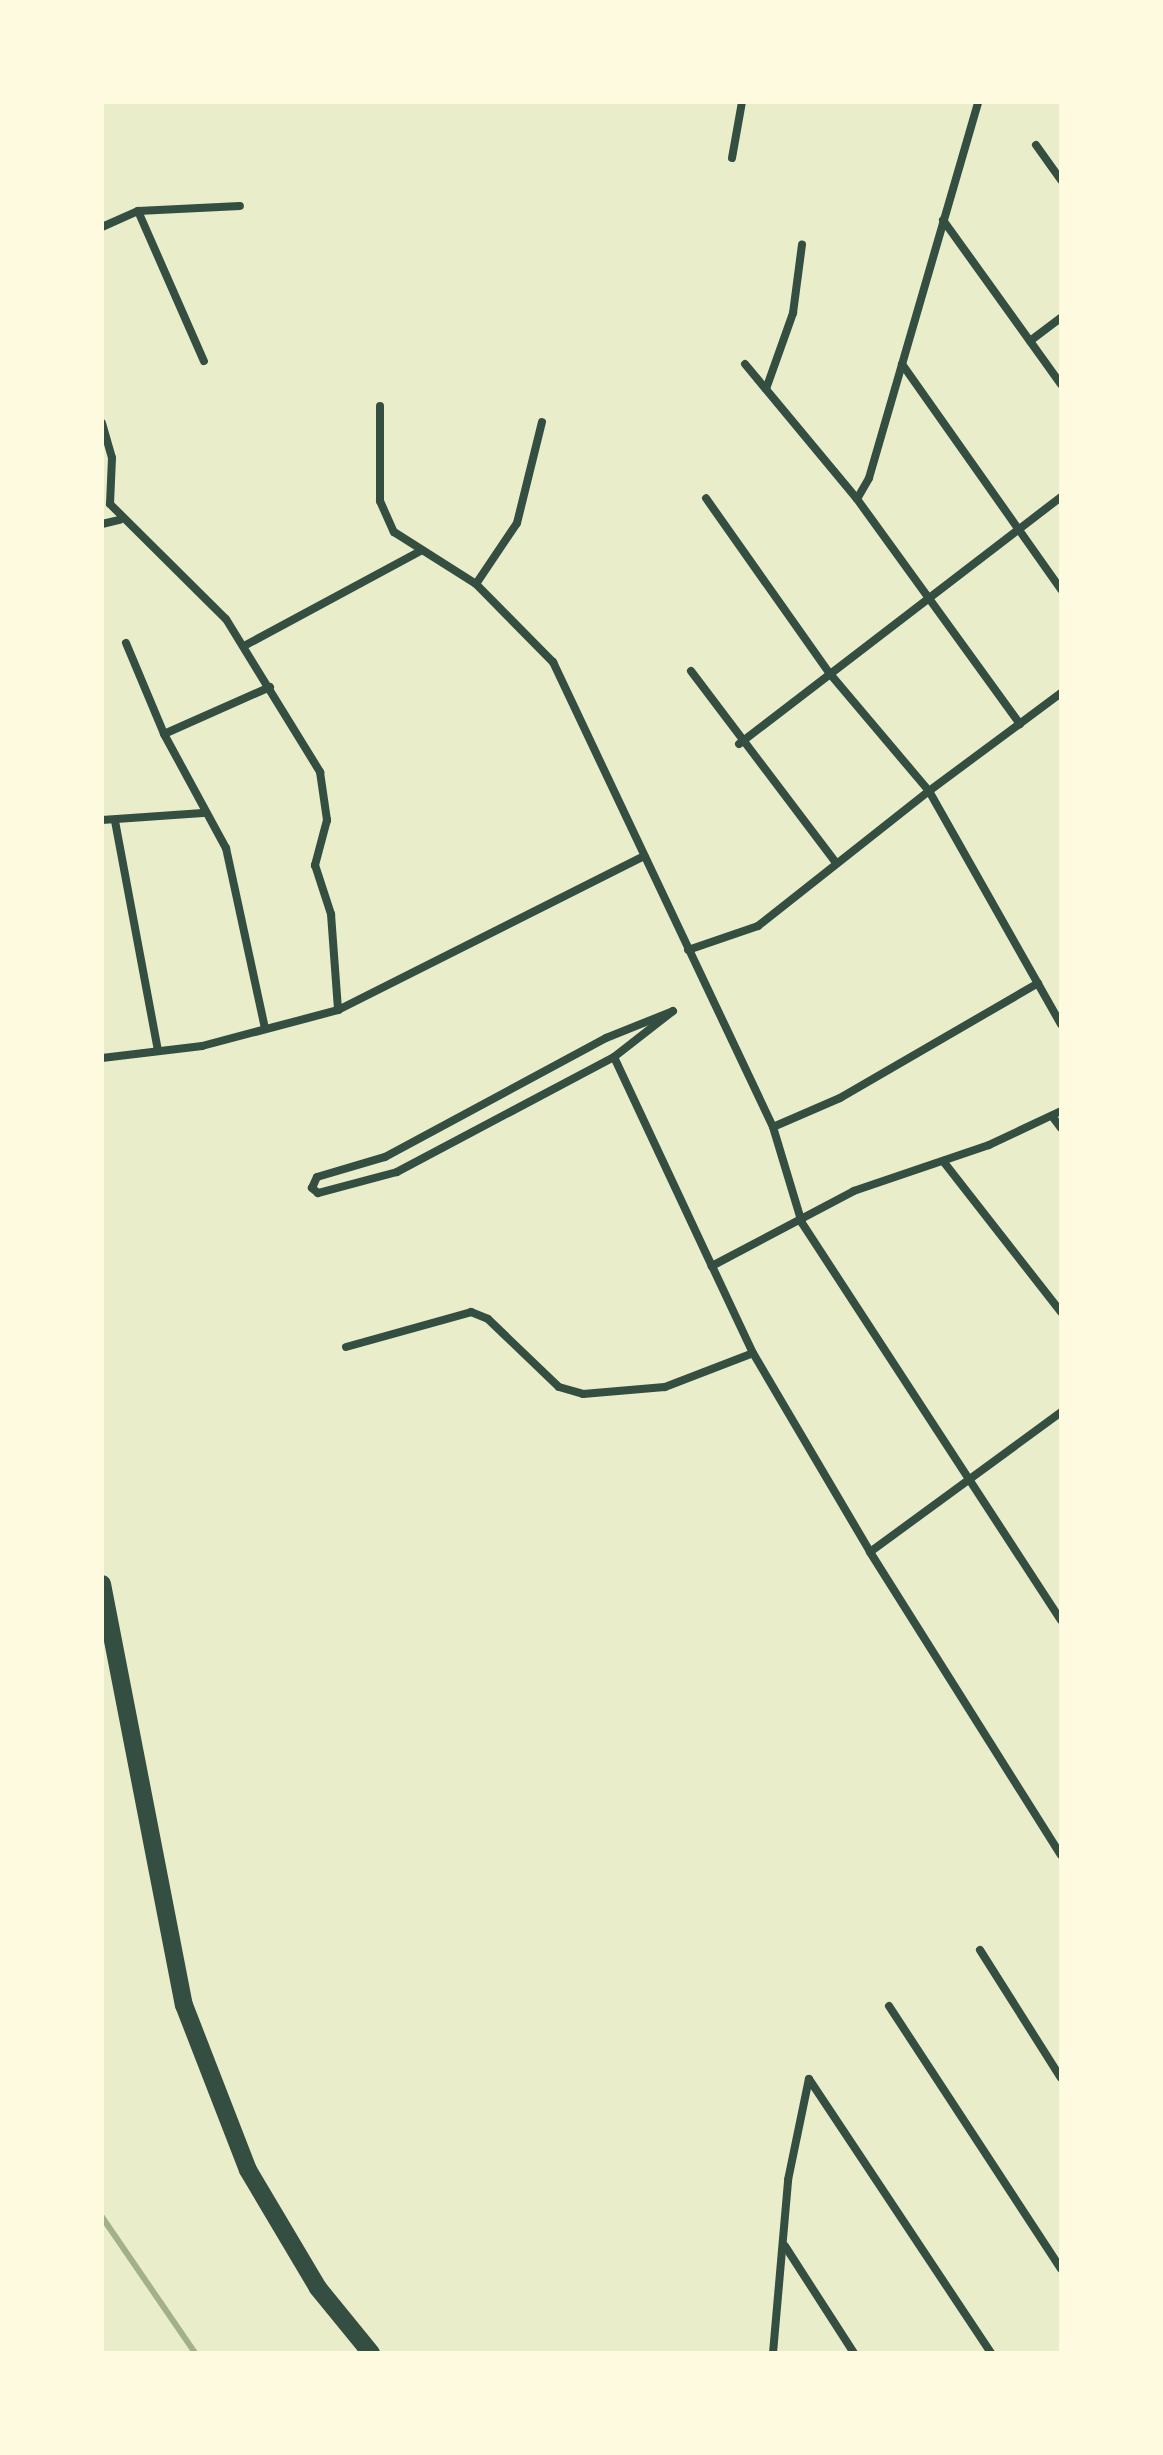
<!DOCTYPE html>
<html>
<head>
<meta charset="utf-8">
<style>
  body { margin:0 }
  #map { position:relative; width:1163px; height:2455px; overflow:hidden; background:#e9edc9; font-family:"Noto Sans",sans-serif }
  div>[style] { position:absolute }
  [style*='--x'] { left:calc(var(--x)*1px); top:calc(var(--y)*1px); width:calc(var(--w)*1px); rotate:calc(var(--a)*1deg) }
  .stream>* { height:6px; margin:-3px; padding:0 3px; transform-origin:3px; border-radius:3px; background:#a3b18a }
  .minor>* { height:8px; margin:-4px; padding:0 4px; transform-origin:4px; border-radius:4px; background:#344e41 }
  .motorway>* { height:18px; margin:-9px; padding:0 9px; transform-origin:9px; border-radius:9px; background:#344e41 }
  span { translate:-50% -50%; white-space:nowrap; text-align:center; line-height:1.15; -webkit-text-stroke:8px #fefae0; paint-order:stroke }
  .frame { position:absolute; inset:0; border:104px solid #fefae0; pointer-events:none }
</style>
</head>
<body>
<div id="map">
  <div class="stream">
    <i style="--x:102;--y:2217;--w:165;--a:55.6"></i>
  </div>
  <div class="minor">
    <i style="--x:1036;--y:145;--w:43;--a:54.5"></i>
    <i style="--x:732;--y:158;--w:57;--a:-79.9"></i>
    <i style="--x:138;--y:211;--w:164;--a:66.3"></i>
    <i style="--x:943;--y:220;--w:202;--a:54.3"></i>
    <i style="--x:102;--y:227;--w:39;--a:-24"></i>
    <i style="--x:138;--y:211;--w:102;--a:-2.8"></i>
    <i style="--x:1030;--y:341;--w:39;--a:-37"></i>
    <i style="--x:745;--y:364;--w:175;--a:50.3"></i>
    <i style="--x:857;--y:499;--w:278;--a:54.1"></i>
    <i style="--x:902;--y:364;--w:276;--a:54.8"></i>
    <i style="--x:766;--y:389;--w:81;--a:-70.4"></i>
    <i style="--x:793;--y:313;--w:69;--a:-82.5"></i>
    <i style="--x:380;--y:406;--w:95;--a:90"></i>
    <i style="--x:380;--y:501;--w:34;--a:66"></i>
    <i style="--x:394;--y:532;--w:97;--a:32.4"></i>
    <i style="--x:476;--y:584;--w:110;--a:45.4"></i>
    <i style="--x:553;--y:662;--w:514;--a:64.68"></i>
    <i style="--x:773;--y:1127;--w:100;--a:73.2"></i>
    <i style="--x:802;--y:1223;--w:474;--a:56.9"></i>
    <i style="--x:102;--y:423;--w:36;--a:74"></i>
    <i style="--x:112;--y:458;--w:46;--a:92.5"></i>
    <i style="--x:110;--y:504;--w:163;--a:44.8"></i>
    <i style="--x:226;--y:619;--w:180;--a:58.4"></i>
    <i style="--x:320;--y:772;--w:49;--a:81.7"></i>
    <i style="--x:327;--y:820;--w:47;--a:104.9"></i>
    <i style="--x:315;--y:865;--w:52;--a:71.9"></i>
    <i style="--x:331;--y:914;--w:96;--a:85.8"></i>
    <i style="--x:857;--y:499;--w:24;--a:-60"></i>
    <i style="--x:869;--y:478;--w:391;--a:-73.8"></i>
    <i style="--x:102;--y:524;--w:18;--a:-13"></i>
    <i style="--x:476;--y:584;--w:73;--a:-56.1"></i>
    <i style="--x:517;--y:523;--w:104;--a:-76.1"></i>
    <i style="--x:126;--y:643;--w:99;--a:67.3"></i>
    <i style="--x:164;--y:734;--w:130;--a:61.5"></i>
    <i style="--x:226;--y:848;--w:185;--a:77.8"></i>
    <i style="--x:244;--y:646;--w:202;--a:-28.3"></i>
    <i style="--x:691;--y:671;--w:241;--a:52.9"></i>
    <i style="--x:1061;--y:693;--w:164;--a:143.4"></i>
    <i style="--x:929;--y:791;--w:268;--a:60.5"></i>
    <i style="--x:164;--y:734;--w:116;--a:-23.9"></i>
    <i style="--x:739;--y:744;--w:406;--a:-37.5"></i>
    <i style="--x:102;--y:820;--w:101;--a:-4"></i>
    <i style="--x:115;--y:821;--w:234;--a:79.4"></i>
    <i style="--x:688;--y:950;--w:74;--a:-18.9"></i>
    <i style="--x:758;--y:926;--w:218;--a:-38.3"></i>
    <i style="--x:929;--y:791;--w:153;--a:-130.2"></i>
    <i style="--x:830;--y:674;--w:215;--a:-125.2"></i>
    <i style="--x:673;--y:1011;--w:75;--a:142.1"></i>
    <i style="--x:614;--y:1057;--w:246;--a:152.1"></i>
    <i style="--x:397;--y:1172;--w:82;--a:165.1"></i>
    <i style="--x:318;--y:1193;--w:8;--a:-140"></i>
    <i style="--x:312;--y:1188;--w:12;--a:-66"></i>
    <i style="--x:317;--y:1177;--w:71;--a:-16.4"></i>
    <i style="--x:385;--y:1157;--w:251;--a:-28.3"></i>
    <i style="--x:606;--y:1038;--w:72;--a:-21.9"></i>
    <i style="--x:614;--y:1057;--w:231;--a:64.9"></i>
    <i style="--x:102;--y:1058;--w:101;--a:-6.8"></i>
    <i style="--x:202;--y:1046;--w:141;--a:-14.8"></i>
    <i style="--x:338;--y:1010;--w:343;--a:-26.7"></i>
    <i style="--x:1061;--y:1111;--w:80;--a:154.7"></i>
    <i style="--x:989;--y:1145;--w:143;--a:161.2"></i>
    <i style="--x:854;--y:1191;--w:161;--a:152.2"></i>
    <i style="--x:712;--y:1266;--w:96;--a:64.8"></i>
    <i style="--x:753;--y:1353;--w:231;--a:59.5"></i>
    <i style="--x:870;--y:1552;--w:358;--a:57.8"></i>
    <i style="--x:1052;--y:1116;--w:15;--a:53"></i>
    <i style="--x:773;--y:1127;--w:73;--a:-23.4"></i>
    <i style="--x:840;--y:1098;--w:229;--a:-30.1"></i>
    <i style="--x:943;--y:1161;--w:192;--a:52"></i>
    <i style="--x:346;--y:1347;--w:130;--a:-15.6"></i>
    <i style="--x:471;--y:1312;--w:18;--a:22"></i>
    <i style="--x:488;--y:1319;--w:98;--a:43.8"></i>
    <i style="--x:559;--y:1387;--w:25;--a:16"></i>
    <i style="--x:583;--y:1394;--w:82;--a:-4.9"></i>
    <i style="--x:665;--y:1387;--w:94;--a:-21.1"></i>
    <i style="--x:870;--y:1552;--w:237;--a:-36.2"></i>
    <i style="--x:980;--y:1950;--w:151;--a:57.7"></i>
    <i style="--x:889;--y:2006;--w:314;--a:56.8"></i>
    <i style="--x:809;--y:2079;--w:329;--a:56.4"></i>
    <i style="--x:785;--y:2246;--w:127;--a:57.2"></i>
    <i style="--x:773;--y:2353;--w:174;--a:-85"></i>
    <i style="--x:788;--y:2180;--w:103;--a:-78.3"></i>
  </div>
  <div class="motorway">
    <i style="--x:102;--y:1584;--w:429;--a:79"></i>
    <i style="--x:184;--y:2005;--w:177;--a:68.8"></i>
    <i style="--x:248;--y:2170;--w:137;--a:59.3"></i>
    <i style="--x:318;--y:2288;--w:84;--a:50.8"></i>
  </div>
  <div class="frame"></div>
</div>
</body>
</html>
